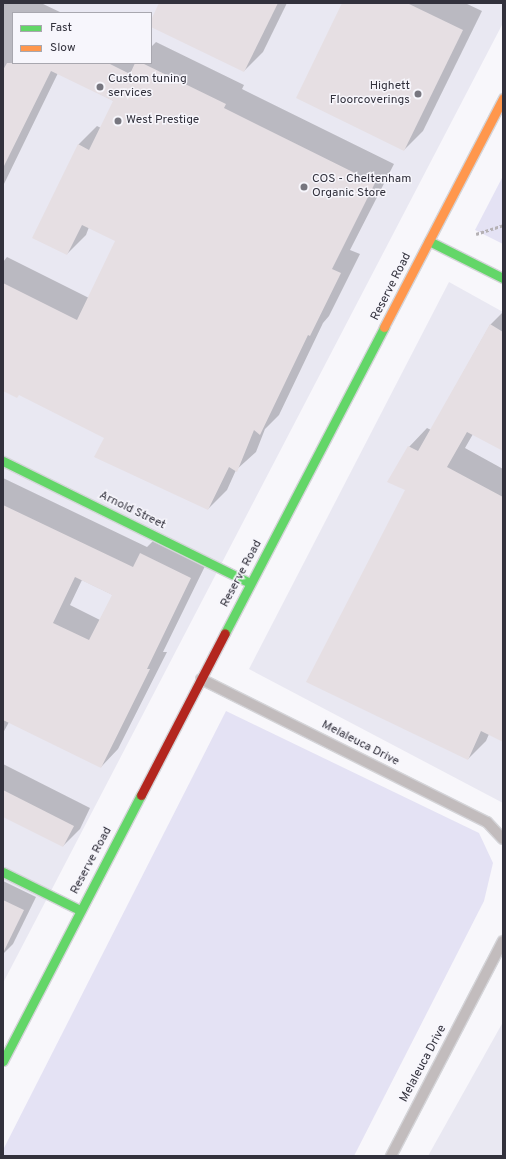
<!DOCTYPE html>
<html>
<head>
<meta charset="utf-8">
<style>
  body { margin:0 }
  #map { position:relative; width:506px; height:1159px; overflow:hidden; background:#f8f7fb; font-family:Overpass,sans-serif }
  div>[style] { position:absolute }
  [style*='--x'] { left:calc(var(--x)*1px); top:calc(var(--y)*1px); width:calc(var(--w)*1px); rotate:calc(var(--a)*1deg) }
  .built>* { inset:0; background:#e9e8f2 }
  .green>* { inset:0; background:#e4e2f4 }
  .shadow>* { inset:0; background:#0003 }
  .building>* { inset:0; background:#e6dfe3 }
  .path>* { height:2.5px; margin-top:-1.25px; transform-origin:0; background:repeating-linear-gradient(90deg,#b5b1b4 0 3px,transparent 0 5px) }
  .roads { filter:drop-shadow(1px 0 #d4d4d8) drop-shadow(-1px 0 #d4d4d8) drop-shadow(0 1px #d4d4d8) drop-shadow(0 -1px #d4d4d8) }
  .lane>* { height:10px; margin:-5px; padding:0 5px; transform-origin:5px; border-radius:5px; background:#c2bcbd }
  .fast>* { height:9px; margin:-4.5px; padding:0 4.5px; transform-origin:4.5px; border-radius:4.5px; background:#63d668 }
  .slow>* { height:9px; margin:-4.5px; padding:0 4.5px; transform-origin:4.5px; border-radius:4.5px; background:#ff974d }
  .jam>* { height:9px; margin:-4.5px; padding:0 4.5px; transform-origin:4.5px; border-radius:4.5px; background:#b3261e }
  .dots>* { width:11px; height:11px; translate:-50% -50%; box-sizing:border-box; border:2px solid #f7f6fc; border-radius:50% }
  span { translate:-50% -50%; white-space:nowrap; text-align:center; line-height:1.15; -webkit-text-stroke:3px #f7f6fc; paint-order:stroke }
  .poi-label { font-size:12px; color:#32313c }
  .left { translate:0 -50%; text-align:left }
  .right { translate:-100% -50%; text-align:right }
  .street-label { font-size:12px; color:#32313c }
  .frame { position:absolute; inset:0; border:4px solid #32313c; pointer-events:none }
  .legend { position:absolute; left:12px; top:12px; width:140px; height:52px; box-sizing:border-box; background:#f7f6fc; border:1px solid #a8a7af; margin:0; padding:5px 7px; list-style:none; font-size:12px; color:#32313c }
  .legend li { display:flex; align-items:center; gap:8px; height:20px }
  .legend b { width:20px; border:1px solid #a8a7af }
</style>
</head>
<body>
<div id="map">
  <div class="built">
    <i style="clip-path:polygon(evenodd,3px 3px,503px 3px,503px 23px,3px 983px,3px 3px,13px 13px,151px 13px,151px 63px,13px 63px,13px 13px)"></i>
    <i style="clip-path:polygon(449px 282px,503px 312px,503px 803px,249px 669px)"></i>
    <i style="clip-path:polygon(503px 1022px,503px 1156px,428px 1156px)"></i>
  </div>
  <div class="green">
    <i style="clip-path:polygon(503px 176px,503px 244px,475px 230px)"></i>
    <i style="clip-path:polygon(226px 711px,479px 833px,493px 863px,484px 901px,354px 1156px,3px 1156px,3px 1150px)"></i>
  </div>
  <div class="shadow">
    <i style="clip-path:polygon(3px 3px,41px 3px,62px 13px,13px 13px,13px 63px,151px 63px,151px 47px,156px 42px,244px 85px,242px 89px,394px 164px,350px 250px,360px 254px,329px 316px,323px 323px,279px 415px,265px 429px,256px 452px,236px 470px,227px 490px,208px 509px,105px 437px,19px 394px,3px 390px,3px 262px,7px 257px,89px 298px,117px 241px,89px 227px,86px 235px,67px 254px,78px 145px,97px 126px,101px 128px,114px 101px,58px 73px,3px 186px)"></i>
    <i style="clip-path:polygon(161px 3px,287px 3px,263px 52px,244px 71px,151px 26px)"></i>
    <i style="clip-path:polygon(344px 3px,465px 3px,482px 11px,423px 131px,404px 150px)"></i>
    <i style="clip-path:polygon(503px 312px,503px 450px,473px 434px,465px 448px,503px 469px,503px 741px,489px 734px,486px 741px,468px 759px,406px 490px,409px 447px,427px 428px,431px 430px,490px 325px)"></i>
    <i style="clip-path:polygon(evenodd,3px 478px,147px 547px,158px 536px,208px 560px,163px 652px,167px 652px,118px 749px,101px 767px,9px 722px,3px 733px,3px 478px,82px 580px,113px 595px,100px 620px,70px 605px,82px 580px)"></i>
    <i style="clip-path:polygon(3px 764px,90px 808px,80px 829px,63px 846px,3px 816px)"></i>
    <i style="clip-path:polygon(3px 881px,36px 897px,13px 944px,3px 954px)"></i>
  </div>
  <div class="building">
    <i style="clip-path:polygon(159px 3px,278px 3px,244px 72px,151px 27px,151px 20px)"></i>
    <i style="clip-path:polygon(342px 3px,407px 3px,463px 30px,404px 151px,296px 98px)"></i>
    <i style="clip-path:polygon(7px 63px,108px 63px,130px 74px,135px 63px,142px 63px,226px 104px,224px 108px,375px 183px,332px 269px,341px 273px,310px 336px,308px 335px,260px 435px,254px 430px,237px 472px,229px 467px,208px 510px,94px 457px,104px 438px,19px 395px,17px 398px,3px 391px,3px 283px,77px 320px,115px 241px,82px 225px,67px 255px,32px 238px,78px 144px,89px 150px,113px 101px,51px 71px,3px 168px,3px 70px)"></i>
    <i style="clip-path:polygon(490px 324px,503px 332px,503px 451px,467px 432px,447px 467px,503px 497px,503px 742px,481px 731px,468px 760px,306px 682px,405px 490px,387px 482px,408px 446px,418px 451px)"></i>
    <i style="clip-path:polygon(evenodd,3px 505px,133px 567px,140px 553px,191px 578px,147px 669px,150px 669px,101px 768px,3px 720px,3px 505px,75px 577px,112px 595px,89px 640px,53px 623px,75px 577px)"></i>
    <i style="clip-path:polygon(3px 790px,74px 826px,63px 847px,3px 817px)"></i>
    <i style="clip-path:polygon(3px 900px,24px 910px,3px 953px)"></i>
  </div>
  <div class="path">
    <i style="--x:476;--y:234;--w:28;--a:-18"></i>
  </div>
  <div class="roads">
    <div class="lane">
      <i style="--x:201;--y:679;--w:320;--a:26.6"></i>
      <i style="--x:487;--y:822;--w:23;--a:47"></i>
      <i style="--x:391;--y:1156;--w:242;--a:-62.5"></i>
    </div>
    <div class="fast">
      <i style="--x:429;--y:241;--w:83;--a:26.6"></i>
      <i style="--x:3;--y:461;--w:275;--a:26.3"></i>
      <i style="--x:225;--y:633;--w:345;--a:-62.5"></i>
      <i style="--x:3;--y:872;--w:86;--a:26.3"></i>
      <i style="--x:3;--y:1061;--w:300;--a:-62.6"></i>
    </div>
    <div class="slow">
      <i style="--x:384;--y:327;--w:258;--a:-62.5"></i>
    </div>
    <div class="jam">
      <i style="--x:141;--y:795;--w:182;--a:-62.6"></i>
    </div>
  </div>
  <div class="dots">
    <i style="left:100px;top:87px;background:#77767f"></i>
    <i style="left:418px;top:94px;background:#77767f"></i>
    <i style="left:118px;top:121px;background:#77767f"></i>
    <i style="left:304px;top:187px;background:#77767f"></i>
  </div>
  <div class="poi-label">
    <span class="left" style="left:108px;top:87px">Custom tuning<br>services</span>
    <span class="right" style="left:410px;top:94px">Highett<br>Floorcoverings</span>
    <span class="left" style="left:126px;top:121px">West Prestige</span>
    <span class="left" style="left:312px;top:187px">COS - Cheltenham<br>Organic Store</span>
  </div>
  <div class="street-label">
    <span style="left:392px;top:287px;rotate:-63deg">Reserve Road</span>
    <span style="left:132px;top:511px;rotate:26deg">Arnold Street</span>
    <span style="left:242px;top:574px;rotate:-62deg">Reserve Road</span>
    <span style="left:360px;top:744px;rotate:27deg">Melaleuca Drive</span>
    <span style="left:92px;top:861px;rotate:-62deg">Reserve Road</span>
    <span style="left:424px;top:1064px;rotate:-62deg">Melaleuca Drive</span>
  </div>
  <div class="frame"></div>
  <ul class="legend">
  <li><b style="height:5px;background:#63d668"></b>Fast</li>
  <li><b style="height:5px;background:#ff974d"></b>Slow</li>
  </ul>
</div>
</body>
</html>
